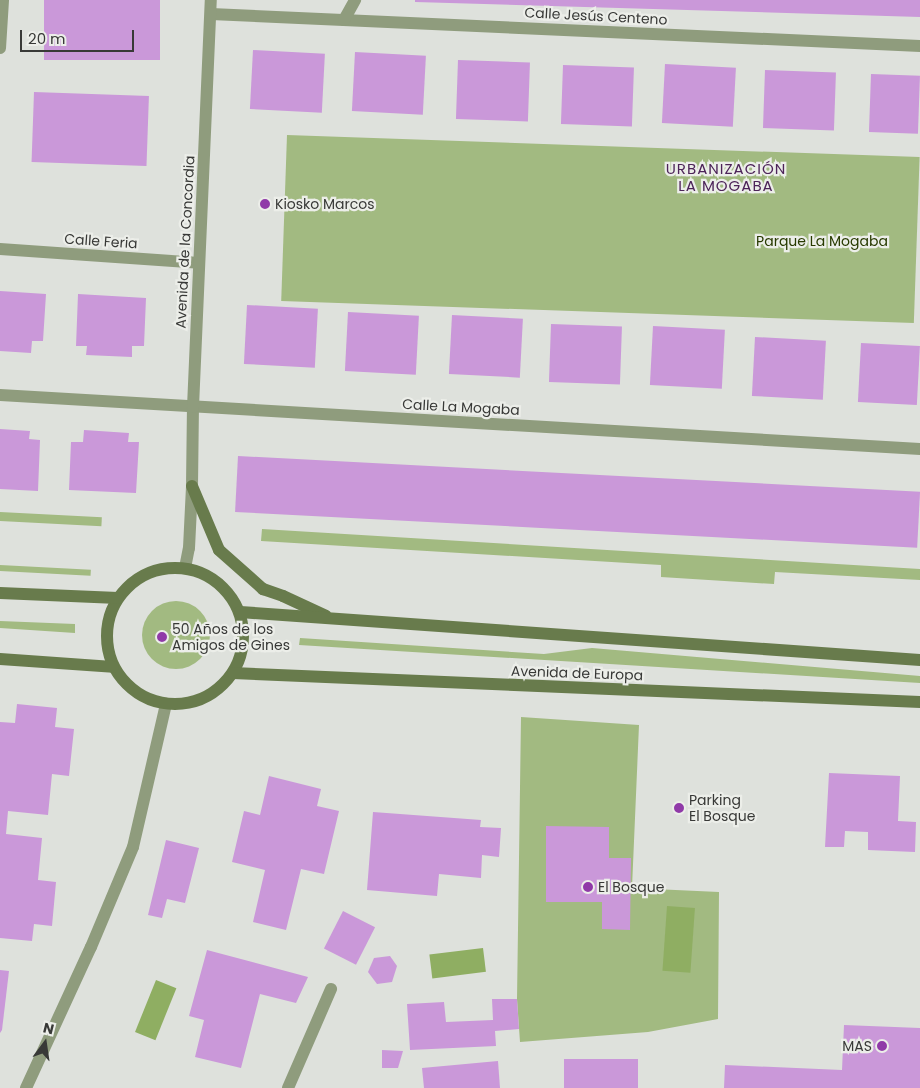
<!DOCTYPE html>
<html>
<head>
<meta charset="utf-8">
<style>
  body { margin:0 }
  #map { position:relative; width:920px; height:1088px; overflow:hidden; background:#dee1dc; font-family:Poppins,sans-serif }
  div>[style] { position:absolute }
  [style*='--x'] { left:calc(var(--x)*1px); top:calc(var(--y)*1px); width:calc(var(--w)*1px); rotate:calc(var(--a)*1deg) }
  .green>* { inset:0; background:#a2ba81; transform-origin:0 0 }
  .round { border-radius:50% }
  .water>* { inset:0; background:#8fae62; transform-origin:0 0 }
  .building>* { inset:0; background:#ca98d9; transform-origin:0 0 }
  .street>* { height:12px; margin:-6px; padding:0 6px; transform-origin:6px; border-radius:6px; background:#8f9c7d }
  .secondary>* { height:12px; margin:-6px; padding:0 6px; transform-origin:6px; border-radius:6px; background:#687b4c }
  .secondary>.ring { margin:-6px; padding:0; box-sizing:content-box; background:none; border:12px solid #687b4c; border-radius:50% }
  .dots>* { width:14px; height:14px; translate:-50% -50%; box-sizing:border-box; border:2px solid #eceee9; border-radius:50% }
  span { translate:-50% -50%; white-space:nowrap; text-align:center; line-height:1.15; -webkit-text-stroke:4.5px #eceee9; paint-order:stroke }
  .street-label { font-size:14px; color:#383937 }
  .poi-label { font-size:14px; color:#383937 }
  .left { translate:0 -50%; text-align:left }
  .right { translate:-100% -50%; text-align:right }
  .park-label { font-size:14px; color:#283a00 }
  .neighbourhood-label { font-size:15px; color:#4d2459; letter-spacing:1px }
  .north { position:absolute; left:20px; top:1018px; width:50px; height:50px; -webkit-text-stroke:4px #eceee9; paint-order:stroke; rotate:14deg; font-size:14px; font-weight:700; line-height:20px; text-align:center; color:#383937 }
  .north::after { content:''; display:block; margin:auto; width:18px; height:22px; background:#383937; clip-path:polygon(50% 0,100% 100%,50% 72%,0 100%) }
  .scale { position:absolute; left:20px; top:30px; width:114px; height:22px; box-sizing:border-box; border:2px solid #383937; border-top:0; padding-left:6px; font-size:15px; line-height:18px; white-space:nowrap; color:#383937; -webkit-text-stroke:4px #eceee9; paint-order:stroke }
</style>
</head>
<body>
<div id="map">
  <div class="green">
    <i style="left:287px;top:135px;width:633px;height:166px;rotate:2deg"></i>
    <i style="left:0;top:512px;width:102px;height:9px;rotate:3deg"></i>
    <i style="clip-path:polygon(262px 529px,920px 569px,920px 580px,775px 572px,774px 584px,661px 577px,661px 565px,261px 541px)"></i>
    <i style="left:0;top:565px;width:91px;height:6px;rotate:3deg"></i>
    <i class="round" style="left:142px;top:601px;width:68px;height:68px"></i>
    <i style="clip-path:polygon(0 621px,75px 624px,75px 633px,0 628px)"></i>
    <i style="clip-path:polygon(300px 638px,544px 654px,592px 648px,920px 676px,920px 683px,299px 645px)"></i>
    <i style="clip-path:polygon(521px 717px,639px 725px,632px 888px,719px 892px,718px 1019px,648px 1032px,520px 1042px,517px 999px)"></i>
  </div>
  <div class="water">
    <i style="left:667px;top:906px;width:28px;height:65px;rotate:4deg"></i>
    <i style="left:483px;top:948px;width:24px;height:54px;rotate:83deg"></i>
    <i style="left:156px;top:980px;width:22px;height:56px;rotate:22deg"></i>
  </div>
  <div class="building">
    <i style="left:44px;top:0;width:116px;height:60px"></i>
    <i style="clip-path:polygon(415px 0,920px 0,920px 17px,415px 2px)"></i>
    <i style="left:253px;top:50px;width:72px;height:59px;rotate:3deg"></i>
    <i style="left:355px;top:52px;width:71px;height:59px;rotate:3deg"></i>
    <i style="left:458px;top:60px;width:72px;height:59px;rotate:2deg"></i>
    <i style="left:665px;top:64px;width:71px;height:59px;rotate:3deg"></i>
    <i style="left:563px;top:65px;width:71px;height:59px;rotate:2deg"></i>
    <i style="left:765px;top:70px;width:71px;height:58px;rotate:2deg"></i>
    <i style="left:871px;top:74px;width:49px;height:58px;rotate:2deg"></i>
    <i style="left:34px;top:92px;width:115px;height:70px;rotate:2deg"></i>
    <i style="clip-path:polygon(0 291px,46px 294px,43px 341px,32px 341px,31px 353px,0 351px)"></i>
    <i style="clip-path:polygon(78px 294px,146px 298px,144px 346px,132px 346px,132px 357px,86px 355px,87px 346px,76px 346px)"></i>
    <i style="left:247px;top:305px;width:71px;height:59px;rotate:3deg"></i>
    <i style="left:348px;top:312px;width:71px;height:59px;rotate:3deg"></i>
    <i style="left:452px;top:315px;width:71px;height:59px;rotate:3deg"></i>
    <i style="left:551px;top:324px;width:71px;height:58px;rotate:2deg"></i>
    <i style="left:653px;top:326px;width:72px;height:59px;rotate:3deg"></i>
    <i style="left:755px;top:337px;width:71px;height:59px;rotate:3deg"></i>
    <i style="left:861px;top:343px;width:59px;height:59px;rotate:3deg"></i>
    <i style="clip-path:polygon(0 429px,30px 431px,29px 439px,40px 440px,38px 491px,0 489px)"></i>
    <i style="clip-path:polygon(84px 430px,129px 433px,128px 442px,139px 442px,136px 493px,69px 490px,71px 442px,83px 442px)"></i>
    <i style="left:238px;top:456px;width:683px;height:56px;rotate:3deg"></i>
    <i style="clip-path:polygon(17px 704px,57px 708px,55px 727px,74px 729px,69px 776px,52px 774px,48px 815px,8px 811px,6px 834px,42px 838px,38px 880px,56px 882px,52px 926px,34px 924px,32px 941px,0 938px,0 722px,15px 723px)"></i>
    <i style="clip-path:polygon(829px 773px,900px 776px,898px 821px,916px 822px,915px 852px,868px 850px,868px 832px,845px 831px,844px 847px,825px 847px)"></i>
    <i style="clip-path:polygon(269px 776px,321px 789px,317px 806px,339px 811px,324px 874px,301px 869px,286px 930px,253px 922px,265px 870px,232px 862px,244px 811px,260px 815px)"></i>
    <i style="clip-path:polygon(373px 812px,481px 820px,480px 827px,501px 828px,499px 857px,482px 855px,481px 878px,439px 874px,437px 896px,367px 890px)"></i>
    <i style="clip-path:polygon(546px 826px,609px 827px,609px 858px,631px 858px,630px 930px,602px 929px,602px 902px,546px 902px)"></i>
    <i style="clip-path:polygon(166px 840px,199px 848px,185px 903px,167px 899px,162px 918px,148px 915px)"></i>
    <i style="left:343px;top:911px;width:36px;height:42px;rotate:27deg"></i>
    <i style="clip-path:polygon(207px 950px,308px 977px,296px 1003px,260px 994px,241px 1068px,195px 1057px,204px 1020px,189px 1016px)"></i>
    <i style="clip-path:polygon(390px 956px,397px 966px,392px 982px,377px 984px,368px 972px,374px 958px)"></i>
    <i style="clip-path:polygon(0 970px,9px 971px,2px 1030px,0 1033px)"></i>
    <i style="clip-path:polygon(492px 999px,517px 999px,519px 1029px,495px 1031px,496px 1046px,410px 1050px,407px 1004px,444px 1002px,446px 1022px,493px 1020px)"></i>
    <i style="clip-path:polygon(844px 1025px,920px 1028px,920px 1088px,724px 1088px,725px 1065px,842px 1070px)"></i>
    <i style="clip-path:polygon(382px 1050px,403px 1051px,398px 1068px,382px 1068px)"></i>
    <i style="left:564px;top:1059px;width:74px;height:29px"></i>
    <i style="clip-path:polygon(498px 1061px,500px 1088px,424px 1088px,422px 1068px)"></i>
  </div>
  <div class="street">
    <i style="--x:211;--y:14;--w:710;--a:2.58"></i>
    <i style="--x:344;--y:20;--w:23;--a:-61"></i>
    <i style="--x:0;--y:48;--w:48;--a:-86.4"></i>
    <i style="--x:0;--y:249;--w:199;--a:4"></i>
    <i style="--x:0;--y:395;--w:922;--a:3.36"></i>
    <i style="--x:185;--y:568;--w:20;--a:-79"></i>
    <i style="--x:189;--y:548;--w:62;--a:-87.2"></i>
    <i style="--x:192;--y:486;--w:79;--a:-89.3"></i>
    <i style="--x:193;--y:407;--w:407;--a:-87.5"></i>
    <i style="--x:26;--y:1088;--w:155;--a:-65.3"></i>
    <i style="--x:91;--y:947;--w:108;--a:-67.2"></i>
    <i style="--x:133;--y:847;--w:147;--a:-77"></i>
    <i style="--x:288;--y:1088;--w:108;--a:-66.5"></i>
  </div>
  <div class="secondary">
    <i style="--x:192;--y:486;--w:69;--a:67.1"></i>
    <i style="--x:219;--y:550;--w:59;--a:41.6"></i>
    <i style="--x:263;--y:589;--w:21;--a:19"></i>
    <i style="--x:283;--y:596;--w:47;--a:24.9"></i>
    <i class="ring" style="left:107px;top:568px;width:124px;height:124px"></i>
    <i style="--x:0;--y:593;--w:118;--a:2.4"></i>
    <i style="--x:240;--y:612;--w:682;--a:4.04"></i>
    <i style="--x:0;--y:659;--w:113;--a:4"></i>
    <i style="--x:233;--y:673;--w:688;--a:2.42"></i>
  </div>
  <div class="dots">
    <i style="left:265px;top:204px;background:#903aa8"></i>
    <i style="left:162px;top:637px;background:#903aa8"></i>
    <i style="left:679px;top:808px;background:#903aa8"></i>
    <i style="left:588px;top:887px;background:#903aa8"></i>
    <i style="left:882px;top:1046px;background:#903aa8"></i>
  </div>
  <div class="street-label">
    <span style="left:596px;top:16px;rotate:3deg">Calle Jesús Centeno</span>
    <span style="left:101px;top:241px;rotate:4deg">Calle Feria</span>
    <span style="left:185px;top:242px;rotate:-87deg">Avenida de la Concordia</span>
    <span style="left:461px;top:407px;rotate:3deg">Calle La Mogaba</span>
    <span style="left:577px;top:673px;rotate:2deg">Avenida de Europa</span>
  </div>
  <div class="poi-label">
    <span class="left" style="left:275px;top:204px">Kiosko Marcos</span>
    <span class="left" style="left:172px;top:637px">50 Años de los<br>Amigos de Gines</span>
    <span class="left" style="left:689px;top:808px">Parking<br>El Bosque</span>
    <span class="left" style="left:598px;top:887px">El Bosque</span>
    <span class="right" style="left:872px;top:1046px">MAS</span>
  </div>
  <div class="park-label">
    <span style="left:822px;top:241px">Parque La Mogaba</span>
  </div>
  <div class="neighbourhood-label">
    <span style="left:726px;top:177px">URBANIZACIÓN<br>LA MOGABA</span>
  </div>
  <div class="north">N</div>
  <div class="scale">20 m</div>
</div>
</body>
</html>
